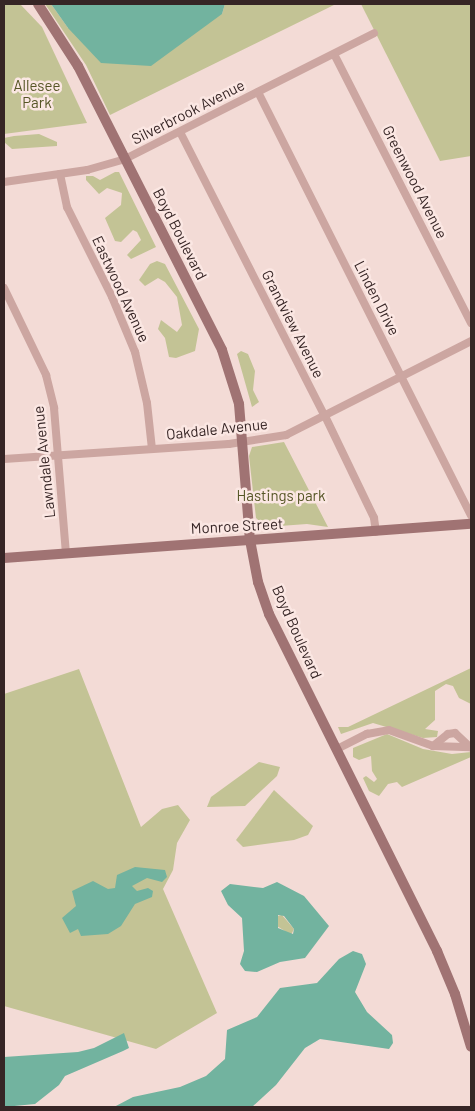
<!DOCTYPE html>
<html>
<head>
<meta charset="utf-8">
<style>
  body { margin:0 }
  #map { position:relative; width:475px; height:1111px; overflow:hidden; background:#f3dbd6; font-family:Barlow,sans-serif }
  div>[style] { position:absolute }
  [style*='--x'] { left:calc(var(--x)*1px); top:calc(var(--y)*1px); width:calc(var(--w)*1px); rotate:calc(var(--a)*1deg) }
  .green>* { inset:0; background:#c3c395 }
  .water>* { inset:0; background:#72b39f }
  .street>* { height:8px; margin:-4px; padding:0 4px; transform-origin:4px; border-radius:4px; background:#cca6a1 }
  .secondary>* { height:10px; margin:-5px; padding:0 5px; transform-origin:5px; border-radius:5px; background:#a07373 }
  span { translate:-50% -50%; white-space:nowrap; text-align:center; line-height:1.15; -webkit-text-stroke:5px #fbe7e3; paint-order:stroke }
  .park-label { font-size:15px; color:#565626 }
  .street-label { font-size:15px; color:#362525 }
  .frame { position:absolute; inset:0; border:5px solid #362525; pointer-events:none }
</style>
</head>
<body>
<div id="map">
  <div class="green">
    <i style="clip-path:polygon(4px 4px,20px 4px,42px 27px,87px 123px,4px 134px)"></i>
    <i style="clip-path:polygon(45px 4px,51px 4px,68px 28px,222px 14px,225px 4px,336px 4px,110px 115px,86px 65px)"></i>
    <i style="clip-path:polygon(361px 4px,471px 4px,471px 156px,440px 161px)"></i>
    <i style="clip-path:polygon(39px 134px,57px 142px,57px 146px,12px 149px,4px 142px,4px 138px,14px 136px)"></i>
    <i style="clip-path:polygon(115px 172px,119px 172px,156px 247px,131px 259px,127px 255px,141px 240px,137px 232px,133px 230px,121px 242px,115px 241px,105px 218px,121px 205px,122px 193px,107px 188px,99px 194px,86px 180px,86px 176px,93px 176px,100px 180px)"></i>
    <i style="clip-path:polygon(157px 261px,165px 264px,199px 329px,195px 351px,176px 358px,169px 357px,165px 338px,158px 329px,161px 320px,177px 332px,182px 325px,177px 297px,165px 282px,158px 278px,145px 286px,139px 280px,150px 264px)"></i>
    <i style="clip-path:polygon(241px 351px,248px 354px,255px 371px,253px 390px,259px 402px,252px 407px,237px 354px)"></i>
    <i style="clip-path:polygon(284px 442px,328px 527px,307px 524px,266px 527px,256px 518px,249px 456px,252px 447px)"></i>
    <i style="clip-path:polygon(471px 668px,471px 704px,459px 698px,453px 686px,446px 684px,435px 691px,435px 720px,425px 729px,438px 731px,437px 737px,423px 738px,373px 723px,341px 734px,338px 727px,348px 727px)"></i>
    <i style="clip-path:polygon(79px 669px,141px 827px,162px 809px,178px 805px,190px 820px,177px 843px,173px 870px,163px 889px,217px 1013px,156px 1049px,4px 1006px,4px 694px)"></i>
    <i style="clip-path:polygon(387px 734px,423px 749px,452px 754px,471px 752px,471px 757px,402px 787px,397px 782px,388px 784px,379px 796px,369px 791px,363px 778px,366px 776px,374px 782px,377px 779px,372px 771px,371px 756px,359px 760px,353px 757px,353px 748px)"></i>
    <i style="clip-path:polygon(259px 762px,280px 767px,277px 776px,245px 806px,207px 807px,211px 797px)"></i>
    <i style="clip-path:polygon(274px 790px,313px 826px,308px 835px,294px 840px,243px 847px,236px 840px)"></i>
    <i style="clip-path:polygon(282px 915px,294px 929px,291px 935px,277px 926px,278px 916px)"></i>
  </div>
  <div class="water">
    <i style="clip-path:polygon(51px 4px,225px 4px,222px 14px,151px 66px,101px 63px,68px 28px)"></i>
    <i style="clip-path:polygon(135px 867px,165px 870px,167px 877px,162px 882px,147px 878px,132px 886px,137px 891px,148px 888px,153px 891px,152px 897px,135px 904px,121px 926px,108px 934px,81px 936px,78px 929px,70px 933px,62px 918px,76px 906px,72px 891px,93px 881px,108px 889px,115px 888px,117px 875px)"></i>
    <i style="clip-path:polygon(evenodd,277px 882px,304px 896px,329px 926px,305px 958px,280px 962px,257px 972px,245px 971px,240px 964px,244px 951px,242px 918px,228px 905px,221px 891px,230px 884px,263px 888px,277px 882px,278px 915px,284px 916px,294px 929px,293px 934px,278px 928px,278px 915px)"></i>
    <i style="clip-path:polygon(353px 951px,362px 954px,366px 964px,355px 992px,367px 1012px,392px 1035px,393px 1043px,389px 1049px,320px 1039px,305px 1048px,276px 1085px,252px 1107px,114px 1107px,133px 1097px,180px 1087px,206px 1076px,225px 1059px,227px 1030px,257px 1017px,280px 988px,317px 983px,339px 959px)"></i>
    <i style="clip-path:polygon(124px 1033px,129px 1048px,123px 1051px,65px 1076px,59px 1085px,35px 1104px,4px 1107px,4px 1057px,78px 1052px,94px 1048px)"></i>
  </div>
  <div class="street">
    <i style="--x:334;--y:54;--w:302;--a:63"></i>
    <i style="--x:258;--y:92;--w:474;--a:63.3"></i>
    <i style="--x:180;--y:132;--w:319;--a:63"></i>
    <i style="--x:325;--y:416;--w:113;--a:64.3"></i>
    <i style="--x:374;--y:518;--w:14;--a:82"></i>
    <i style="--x:60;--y:174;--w:34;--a:78"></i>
    <i style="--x:67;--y:207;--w:101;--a:63.4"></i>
    <i style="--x:112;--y:297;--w:60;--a:67.3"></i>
    <i style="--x:135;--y:352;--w:52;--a:76.8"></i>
    <i style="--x:147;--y:403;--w:46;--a:83.8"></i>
    <i style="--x:4;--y:182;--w:84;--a:-8.2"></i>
    <i style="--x:87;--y:170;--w:40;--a:-16"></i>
    <i style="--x:125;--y:159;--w:279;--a:-26.8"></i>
    <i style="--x:4;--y:288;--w:97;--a:64.2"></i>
    <i style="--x:46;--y:375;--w:34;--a:76"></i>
    <i style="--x:54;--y:408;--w:145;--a:85.3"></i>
    <i style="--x:4;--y:459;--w:225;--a:-3.8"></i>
    <i style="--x:229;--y:444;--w:58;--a:-9"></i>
    <i style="--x:286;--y:435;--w:208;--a:-26.9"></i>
    <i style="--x:433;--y:746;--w:19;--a:-39"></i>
    <i style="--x:448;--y:734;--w:7;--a:-8"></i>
    <i style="--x:455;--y:733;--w:21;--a:43"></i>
    <i style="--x:337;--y:749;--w:34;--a:-27"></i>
    <i style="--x:367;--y:734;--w:22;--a:-10"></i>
    <i style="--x:389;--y:730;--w:47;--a:20"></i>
    <i style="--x:433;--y:746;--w:38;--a:2"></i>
  </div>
  <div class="secondary">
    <i style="--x:38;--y:4;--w:74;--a:57.2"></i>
    <i style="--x:78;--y:66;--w:318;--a:63.1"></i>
    <i style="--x:222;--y:350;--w:57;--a:72.5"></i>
    <i style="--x:239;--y:404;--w:136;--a:85.4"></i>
    <i style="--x:250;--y:540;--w:43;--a:79.2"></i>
    <i style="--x:258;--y:582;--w:34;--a:71"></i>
    <i style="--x:269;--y:614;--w:377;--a:63.5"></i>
    <i style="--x:437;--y:951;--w:47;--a:67.3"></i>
    <i style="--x:455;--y:994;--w:55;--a:73.2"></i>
    <i style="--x:4;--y:558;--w:468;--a:-4.2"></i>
  </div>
  <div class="park-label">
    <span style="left:37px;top:94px">Allesee<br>Park</span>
    <span style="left:281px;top:496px">Hastings park</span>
  </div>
  <div class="street-label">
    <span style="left:188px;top:112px;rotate:-27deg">Silverbrook Avenue</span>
    <span style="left:415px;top:182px;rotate:63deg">Greenwood Avenue</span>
    <span style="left:180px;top:234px;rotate:63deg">Boyd Boulevard</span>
    <span style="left:121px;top:289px;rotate:65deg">Eastwood Avenue</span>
    <span style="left:377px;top:298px;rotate:63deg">Linden Drive</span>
    <span style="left:293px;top:324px;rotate:63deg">Grandview Avenue</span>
    <span style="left:217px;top:429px;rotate:-6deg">Oakdale Avenue</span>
    <span style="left:44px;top:462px;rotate:-96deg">Lawndale Avenue</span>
    <span style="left:237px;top:526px;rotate:-3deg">Monroe Street</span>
    <span style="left:297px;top:632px;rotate:66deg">Boyd Boulevard</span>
  </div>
  <div class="frame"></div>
</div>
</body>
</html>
